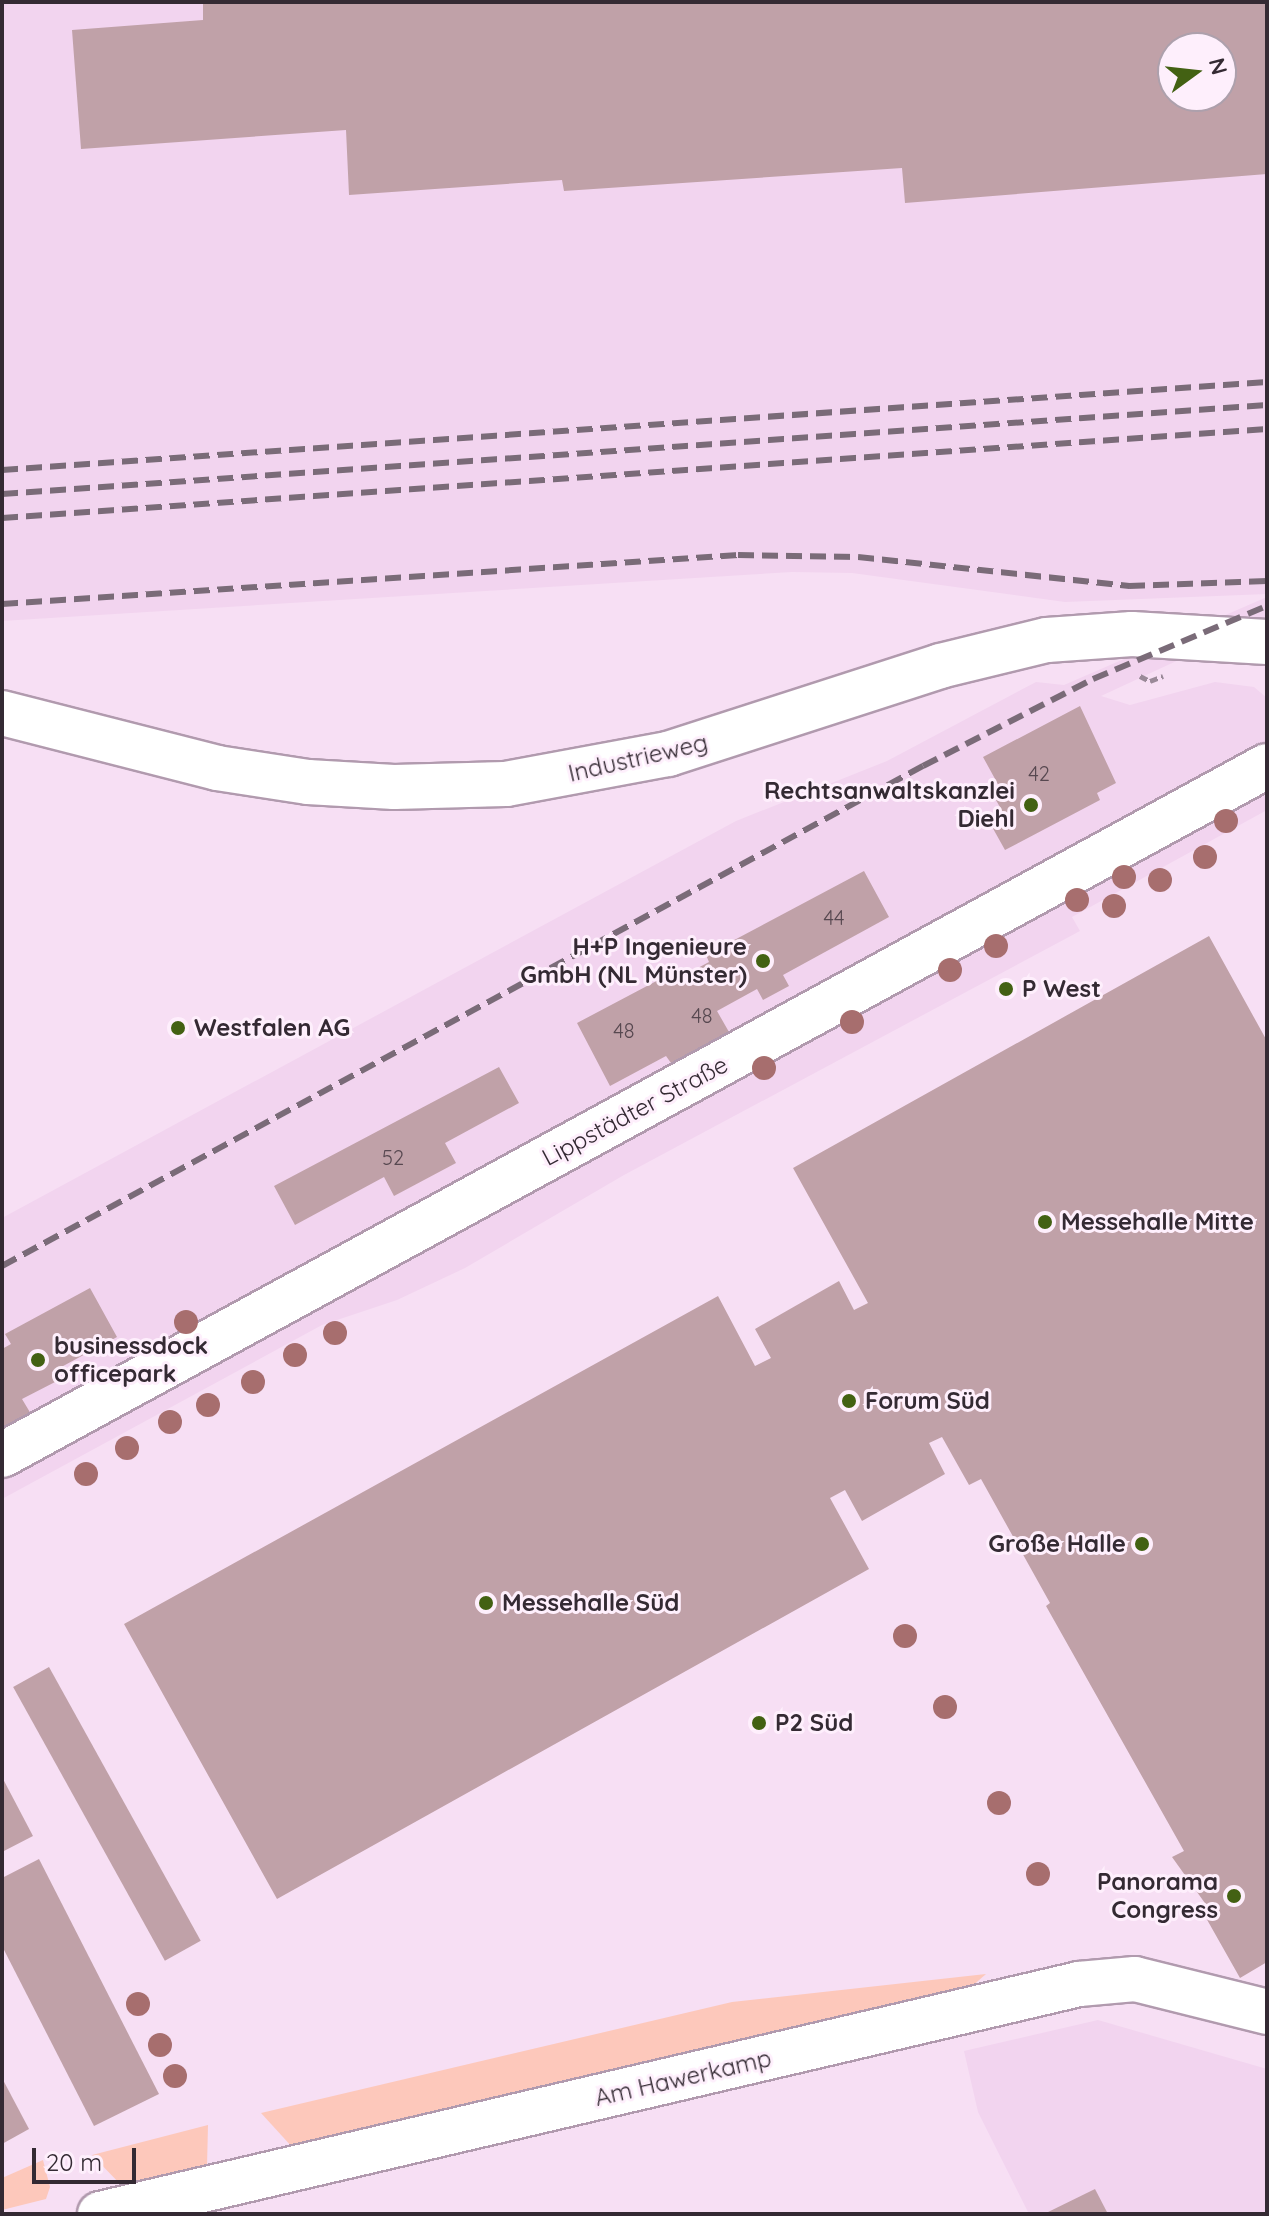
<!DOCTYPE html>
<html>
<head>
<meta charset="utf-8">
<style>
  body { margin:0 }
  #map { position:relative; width:1269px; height:2216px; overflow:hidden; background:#f7dff4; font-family:Quicksand,sans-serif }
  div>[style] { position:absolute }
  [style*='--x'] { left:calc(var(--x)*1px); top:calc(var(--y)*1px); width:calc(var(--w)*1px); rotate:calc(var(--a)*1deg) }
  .built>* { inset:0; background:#f2d4ef }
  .green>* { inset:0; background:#fdc8bb }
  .building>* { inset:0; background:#c0a1a8; transform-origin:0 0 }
  .path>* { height:5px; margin-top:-2.5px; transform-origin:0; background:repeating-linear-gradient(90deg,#9a8998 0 8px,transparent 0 12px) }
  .roads { filter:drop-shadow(2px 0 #b19aae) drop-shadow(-2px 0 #b19aae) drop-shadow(0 2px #b19aae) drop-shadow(0 -2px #b19aae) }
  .minor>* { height:44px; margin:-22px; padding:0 22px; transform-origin:22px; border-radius:22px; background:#fff }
  .rail>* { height:6px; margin-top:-3px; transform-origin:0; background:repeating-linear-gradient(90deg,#7a6b78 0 16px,transparent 0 24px) }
  .trees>* { width:24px; height:24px; margin:-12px; border-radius:50%; background:#a76e6e }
  .dots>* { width:22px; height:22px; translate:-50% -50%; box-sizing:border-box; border:4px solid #feeffc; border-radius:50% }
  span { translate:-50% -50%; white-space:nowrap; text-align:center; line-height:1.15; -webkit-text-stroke:6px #feeffc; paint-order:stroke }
  .number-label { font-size:20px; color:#574850 }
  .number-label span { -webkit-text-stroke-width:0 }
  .street-label { font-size:24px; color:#342a33 }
  .poi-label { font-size:24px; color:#342a33; font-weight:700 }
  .right { translate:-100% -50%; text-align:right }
  .left { translate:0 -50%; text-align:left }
  .frame { position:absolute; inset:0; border:4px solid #342a33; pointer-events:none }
  .north { position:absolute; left:1157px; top:32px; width:80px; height:80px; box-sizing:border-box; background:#feeffc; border:2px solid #ada0ac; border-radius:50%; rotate:75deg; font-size:22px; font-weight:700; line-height:32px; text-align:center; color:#342a33 }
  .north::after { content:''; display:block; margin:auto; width:28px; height:36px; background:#436113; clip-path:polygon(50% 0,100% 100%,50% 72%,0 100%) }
  .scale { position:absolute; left:32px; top:2148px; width:104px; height:36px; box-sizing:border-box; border:4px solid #342a33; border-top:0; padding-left:10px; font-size:24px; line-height:28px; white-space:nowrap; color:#342a33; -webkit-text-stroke:6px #feeffc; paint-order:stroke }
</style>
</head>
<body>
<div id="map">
  <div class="built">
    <i style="clip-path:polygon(evenodd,2px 2px,1267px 2px,1267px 594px,1065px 602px,852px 573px,792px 572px,2px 621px,2px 2px,1173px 48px,1221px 48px,1221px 96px,1173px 96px,1173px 48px)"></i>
    <i style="clip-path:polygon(1267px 597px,1267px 619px,1101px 696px,1130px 705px,1215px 682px,1254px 687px,1267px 698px,1267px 810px,1072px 917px,1080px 931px,624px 1175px,465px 1268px,397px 1300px,322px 1325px,2px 1499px,2px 1218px,736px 821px,887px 761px,1036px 682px,1064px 685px)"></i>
    <i style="clip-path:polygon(1098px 2020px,1267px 2069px,1267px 2214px,1029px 2214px,978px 2112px,964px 2051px)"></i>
  </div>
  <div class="green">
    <i style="clip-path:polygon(986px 1974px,970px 1988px,293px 2148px,261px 2113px,732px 2002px)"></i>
    <i style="clip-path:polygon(208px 2125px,207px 2167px,123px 2187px,92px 2155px)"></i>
    <i style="clip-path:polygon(43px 2160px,50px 2187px,46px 2199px,2px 2210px,2px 2178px)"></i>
  </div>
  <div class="building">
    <i style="clip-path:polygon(evenodd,203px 2px,1267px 2px,1267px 174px,905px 203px,902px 168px,564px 191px,562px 180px,349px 195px,346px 130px,81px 149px,72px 30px,203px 20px,203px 2px,1173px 48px,1221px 48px,1221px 96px,1173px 96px,1173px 48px)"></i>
    <i style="clip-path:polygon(1080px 706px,1116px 783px,1097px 793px,1100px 800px,1005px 850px,986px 816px,1001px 809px,992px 793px,1000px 788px,983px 757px)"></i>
    <i style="clip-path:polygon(864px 871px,889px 917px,783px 975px,789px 986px,763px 1000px,757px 989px,717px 1011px,729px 1032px,671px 1063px,666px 1056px,610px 1086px,577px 1023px,664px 977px,668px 984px,709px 962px,706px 955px)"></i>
    <i style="clip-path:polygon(1209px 936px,1267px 1041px,1267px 1962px,1240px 1978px,1201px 1909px,1207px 1906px,1172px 1857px,1184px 1851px,1046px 1606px,1050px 1603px,981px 1479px,969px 1485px,942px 1437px,929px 1443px,945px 1474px,862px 1521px,845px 1490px,830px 1498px,869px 1569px,277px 1899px,124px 1624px,718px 1296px,755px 1366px,771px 1358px,755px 1329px,839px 1281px,854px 1310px,868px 1303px,793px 1168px)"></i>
    <i style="clip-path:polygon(499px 1067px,519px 1103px,445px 1143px,456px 1163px,394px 1196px,384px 1177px,295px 1225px,274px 1186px)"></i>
    <i style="clip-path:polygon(90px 1288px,117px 1337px,52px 1372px,57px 1381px,22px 1399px,31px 1414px,2px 1430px,2px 1349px,11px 1344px,5px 1334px)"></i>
    <i style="left:49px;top:1667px;width:313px;height:41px;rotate:61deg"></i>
    <i style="clip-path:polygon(2px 1777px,33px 1836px,2px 1852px)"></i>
    <i style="clip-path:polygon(39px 1859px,159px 2094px,94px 2126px,2px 1946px,2px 1878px)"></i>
    <i style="clip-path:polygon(2px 2078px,29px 2129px,2px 2144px)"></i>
    <i style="clip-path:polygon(1095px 2189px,1108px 2214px,1044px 2214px)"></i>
  </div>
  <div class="path">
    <i style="--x:1140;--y:676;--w:11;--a:27"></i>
    <i style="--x:1150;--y:681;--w:14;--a:-21"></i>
  </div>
  <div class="roads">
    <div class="minor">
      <i style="--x:2;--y:713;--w:222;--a:14.3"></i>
      <i style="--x:217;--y:768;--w:92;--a:8.7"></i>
      <i style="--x:308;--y:782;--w:86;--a:3.3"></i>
      <i style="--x:394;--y:787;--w:112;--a:-1.5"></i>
      <i style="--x:506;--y:784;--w:165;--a:-10.5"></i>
      <i style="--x:668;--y:754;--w:286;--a:-17.9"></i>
      <i style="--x:940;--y:666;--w:110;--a:-13.7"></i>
      <i style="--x:1047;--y:640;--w:85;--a:-4"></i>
      <i style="--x:1132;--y:634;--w:135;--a:3.4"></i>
      <i style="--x:2;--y:1455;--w:1440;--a:-28.58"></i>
      <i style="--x:100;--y:2214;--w:1006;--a:-13.22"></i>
      <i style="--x:1079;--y:1984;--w:56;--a:-5.1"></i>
      <i style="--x:1135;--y:1979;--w:136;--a:14"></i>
    </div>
  </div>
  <div class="rail">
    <i style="--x:2;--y:470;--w:1268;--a:-3.98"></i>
    <i style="--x:2;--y:494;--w:1268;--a:-4.02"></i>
    <i style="--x:2;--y:518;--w:1268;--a:-4.02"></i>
    <i style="--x:2;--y:604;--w:738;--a:-3.81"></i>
    <i style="--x:738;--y:555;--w:120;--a:1"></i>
    <i style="--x:858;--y:557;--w:273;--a:6.1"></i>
    <i style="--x:1129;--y:586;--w:138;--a:-2.1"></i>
    <i style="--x:2;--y:1266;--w:1048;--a:-28.5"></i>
    <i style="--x:923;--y:766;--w:191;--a:-27.1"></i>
    <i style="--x:1093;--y:679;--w:189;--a:-22.8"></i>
  </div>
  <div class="trees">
    <i style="left:1226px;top:821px"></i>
    <i style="left:1205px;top:857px"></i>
    <i style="left:1124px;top:877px"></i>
    <i style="left:1160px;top:880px"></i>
    <i style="left:1077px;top:900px"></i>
    <i style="left:1114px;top:906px"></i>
    <i style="left:996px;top:946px"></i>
    <i style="left:950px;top:970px"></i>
    <i style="left:852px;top:1022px"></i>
    <i style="left:764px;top:1068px"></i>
    <i style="left:186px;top:1322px"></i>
    <i style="left:335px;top:1333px"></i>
    <i style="left:295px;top:1355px"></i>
    <i style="left:253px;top:1382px"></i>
    <i style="left:208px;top:1405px"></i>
    <i style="left:170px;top:1422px"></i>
    <i style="left:127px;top:1448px"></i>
    <i style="left:86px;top:1474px"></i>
    <i style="left:905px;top:1636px"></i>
    <i style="left:945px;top:1707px"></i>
    <i style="left:999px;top:1803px"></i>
    <i style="left:1038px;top:1874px"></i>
    <i style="left:138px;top:2004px"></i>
    <i style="left:160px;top:2045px"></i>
    <i style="left:175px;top:2076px"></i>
  </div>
  <div class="dots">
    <i style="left:1031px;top:805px;background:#436113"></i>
    <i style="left:763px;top:961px;background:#436113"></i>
    <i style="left:1006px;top:989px;background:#436113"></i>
    <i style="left:178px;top:1028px;background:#436113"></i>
    <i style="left:1045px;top:1222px;background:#436113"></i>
    <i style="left:38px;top:1360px;background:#436113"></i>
    <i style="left:849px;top:1401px;background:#436113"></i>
    <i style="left:1142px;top:1544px;background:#436113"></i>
    <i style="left:486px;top:1603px;background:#436113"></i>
    <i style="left:759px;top:1723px;background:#436113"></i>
    <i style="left:1234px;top:1896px;background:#436113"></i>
  </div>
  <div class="number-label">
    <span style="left:1039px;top:773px">42</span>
    <span style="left:834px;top:917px">44</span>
    <span style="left:702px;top:1015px">48</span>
    <span style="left:624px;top:1030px">48</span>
    <span style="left:393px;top:1157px">52</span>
  </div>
  <div class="street-label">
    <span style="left:638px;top:758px;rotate:-13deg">Industrieweg</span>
    <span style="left:635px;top:1111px;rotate:-28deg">Lippstädter Straße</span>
    <span style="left:683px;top:2078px;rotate:-13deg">Am Hawerkamp</span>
  </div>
  <div class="poi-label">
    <span class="right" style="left:1015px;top:805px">Rechtsanwaltskanzlei<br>Diehl</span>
    <span class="right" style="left:747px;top:961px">H+P Ingenieure<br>GmbH (NL Münster)</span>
    <span class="left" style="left:1022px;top:989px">P West</span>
    <span class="left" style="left:194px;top:1028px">Westfalen AG</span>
    <span class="left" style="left:1061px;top:1222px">Messehalle Mitte</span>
    <span class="left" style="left:54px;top:1360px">businessdock<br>officepark</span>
    <span class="left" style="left:865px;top:1401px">Forum Süd</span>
    <span class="right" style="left:1126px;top:1544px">Große Halle</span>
    <span class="left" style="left:502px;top:1603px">Messehalle Süd</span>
    <span class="left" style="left:775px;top:1723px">P2 Süd</span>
    <span class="right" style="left:1218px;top:1896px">Panorama<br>Congress</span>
  </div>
  <div class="frame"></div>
  <div class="north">N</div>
  <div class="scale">20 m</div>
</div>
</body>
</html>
